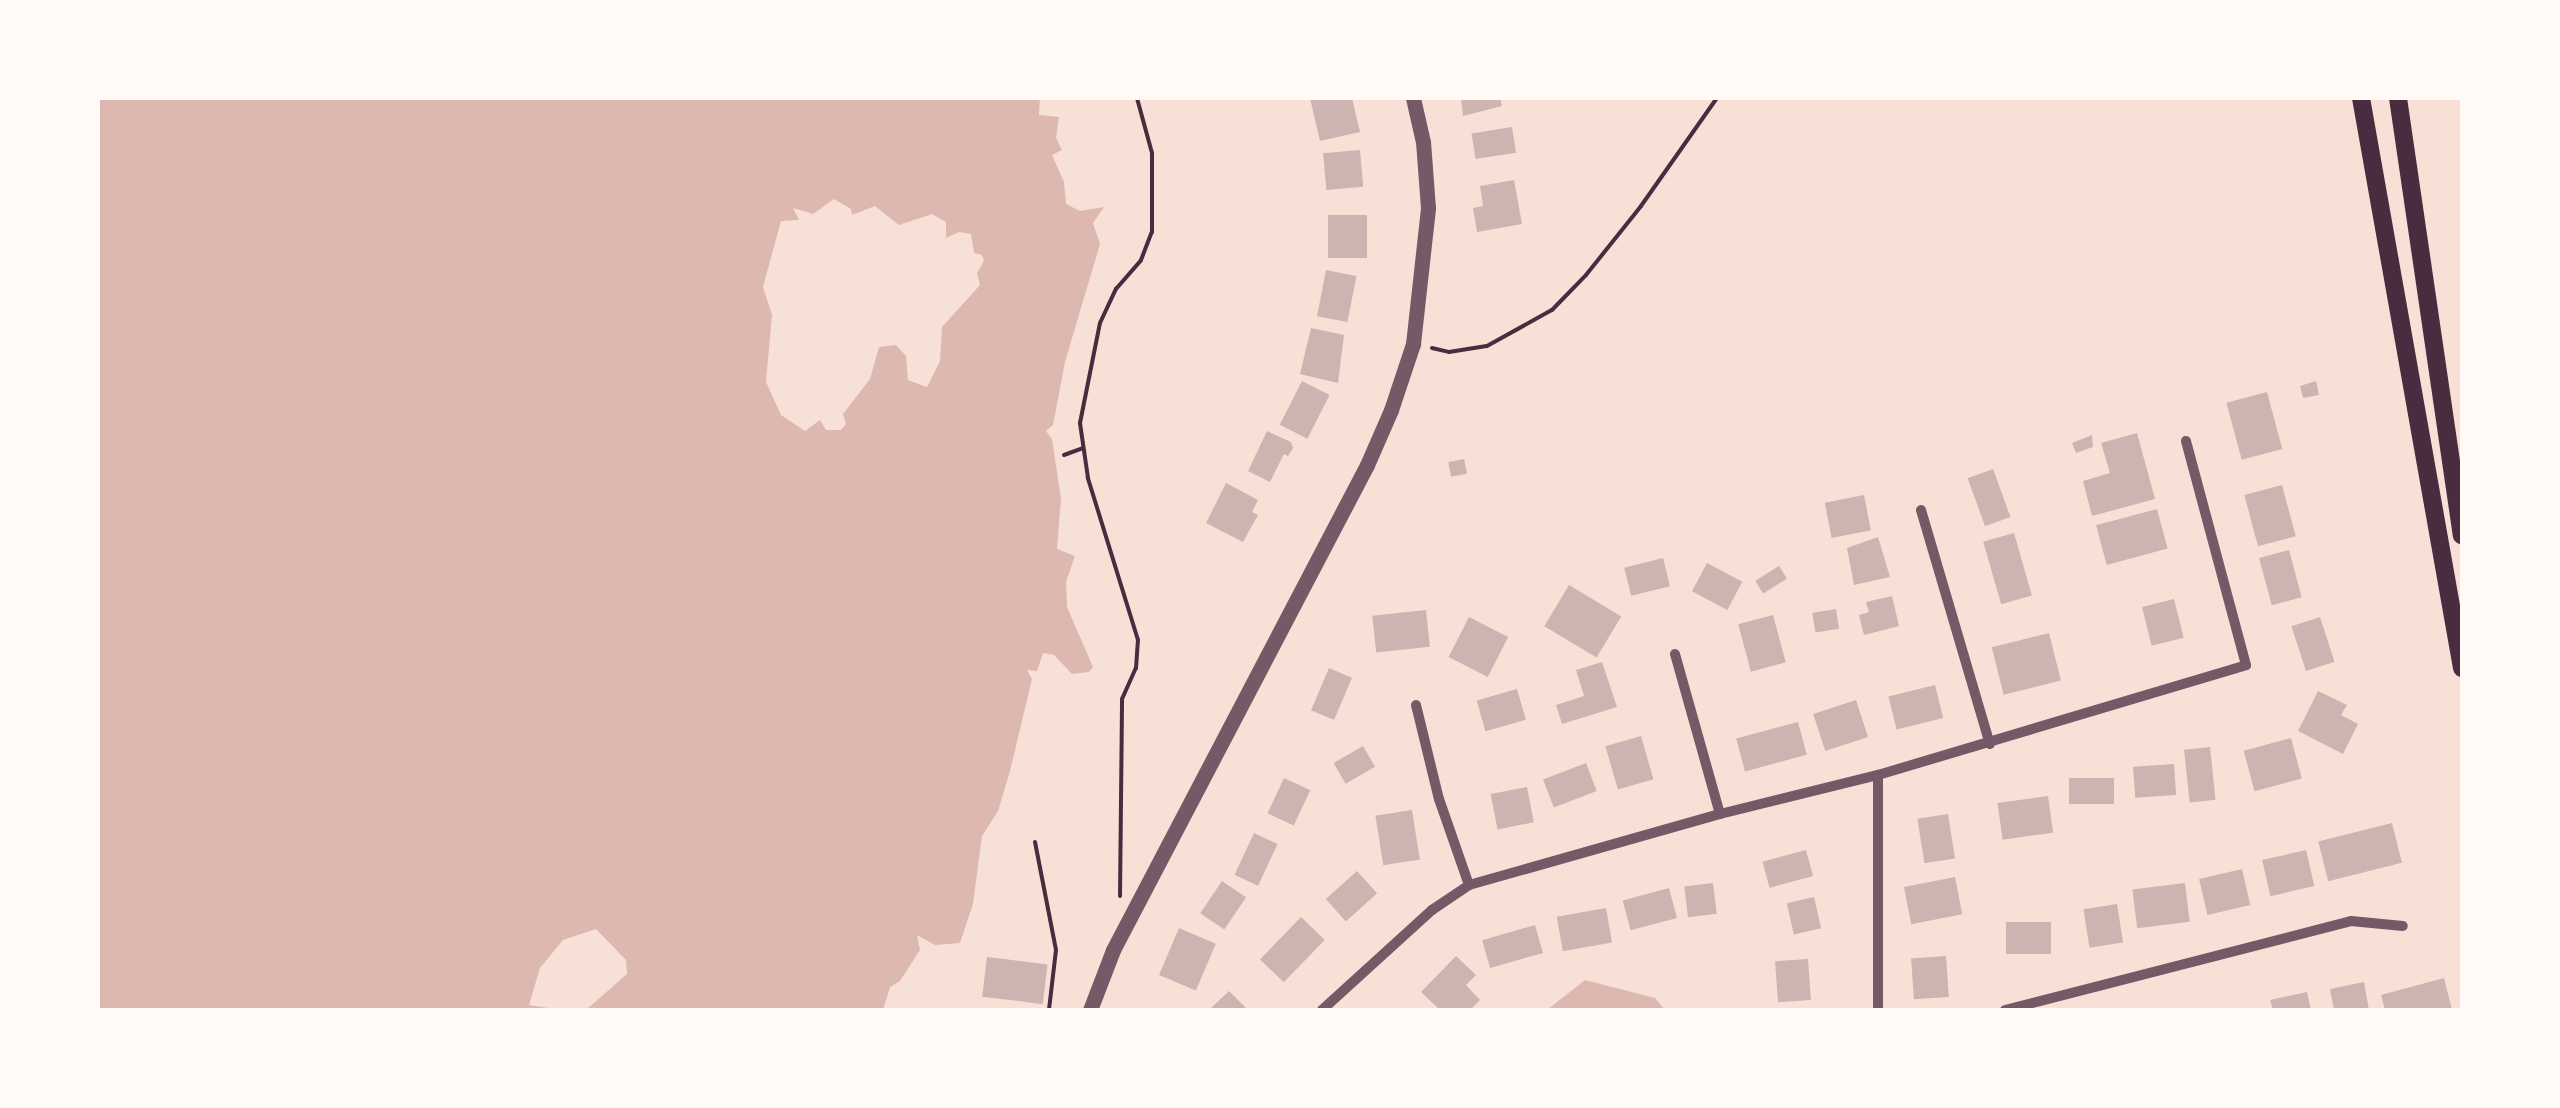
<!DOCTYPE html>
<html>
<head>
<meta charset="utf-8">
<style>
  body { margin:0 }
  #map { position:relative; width:2560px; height:1108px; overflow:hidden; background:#f7e1d7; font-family:Karla,sans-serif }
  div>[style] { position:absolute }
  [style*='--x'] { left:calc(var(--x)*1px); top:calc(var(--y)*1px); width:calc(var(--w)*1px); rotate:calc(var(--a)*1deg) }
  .water>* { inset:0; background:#dcb8b0 }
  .building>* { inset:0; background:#ccb4b1; transform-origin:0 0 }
  .path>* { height:4px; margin:-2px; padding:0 2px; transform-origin:2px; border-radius:2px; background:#4a2c40 }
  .minor>* { height:10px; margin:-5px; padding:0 5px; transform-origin:5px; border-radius:5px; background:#755966 }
  .tertiary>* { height:15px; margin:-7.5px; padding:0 7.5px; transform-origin:7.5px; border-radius:7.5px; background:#755966 }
  .primary>* { height:18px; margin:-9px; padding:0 9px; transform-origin:9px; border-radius:9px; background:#4a2c40 }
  span { translate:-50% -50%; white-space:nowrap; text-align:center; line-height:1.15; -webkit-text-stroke:8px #fffaf5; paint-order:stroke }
  .frame { position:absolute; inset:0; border:100px solid #fffaf5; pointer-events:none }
</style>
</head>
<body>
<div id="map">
  <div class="water">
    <i style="clip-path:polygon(evenodd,98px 98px,1040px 98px,1039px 115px,1059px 117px,1056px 138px,1062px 150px,1052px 155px,1064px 182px,1066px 204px,1080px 211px,1104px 207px,1093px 223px,1100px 244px,1065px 362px,1053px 425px,1046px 431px,1052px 439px,1061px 499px,1057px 549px,1075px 556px,1066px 582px,1067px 607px,1093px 667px,1089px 672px,1072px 674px,1054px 655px,1043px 653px,1037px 671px,1027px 670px,1032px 679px,1010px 771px,998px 811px,982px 836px,973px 904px,960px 943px,935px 945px,917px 935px,920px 950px,900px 981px,890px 987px,883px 1010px,586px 1010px,627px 974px,626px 960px,596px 929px,563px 940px,540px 968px,529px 1005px,561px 1010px,98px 1010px,98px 98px,834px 199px,851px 209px,852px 215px,875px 206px,899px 225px,932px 214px,946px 222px,946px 238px,959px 232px,971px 234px,974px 253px,982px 255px,984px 261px,977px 273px,980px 285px,942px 327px,940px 361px,927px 387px,908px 380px,906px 356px,896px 345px,879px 347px,870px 379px,843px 414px,846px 424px,841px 430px,826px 430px,820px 420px,805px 431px,781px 415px,766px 382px,772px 315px,763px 287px,781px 221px,799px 220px,793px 208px,813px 214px,834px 199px)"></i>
    <i style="clip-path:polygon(1585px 980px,1655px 998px,1665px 1010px,1547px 1010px)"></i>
  </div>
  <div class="building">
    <i style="clip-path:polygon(1310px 98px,1352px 98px,1360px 132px,1320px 141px)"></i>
    <i style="clip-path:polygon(1461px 98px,1500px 98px,1502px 106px,1463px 116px)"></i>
    <i style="left:1512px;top:127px;width:26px;height:41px;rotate:81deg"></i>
    <i style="left:1360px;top:150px;width:37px;height:37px;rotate:85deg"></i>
    <i style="clip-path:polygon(1514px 180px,1522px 224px,1477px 232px,1473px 208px,1483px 206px,1480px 186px)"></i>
    <i style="left:1328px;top:215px;width:39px;height:43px"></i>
    <i style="left:1326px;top:270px;width:31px;height:47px;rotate:11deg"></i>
    <i style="clip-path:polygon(1311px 328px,1344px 335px,1338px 383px,1300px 374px)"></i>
    <i style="left:1302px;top:381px;width:31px;height:49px;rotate:27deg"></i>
    <i style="clip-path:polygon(2316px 381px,2319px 395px,2303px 398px,2300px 386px)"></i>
    <i style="left:2267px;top:392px;width:59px;height:42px;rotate:75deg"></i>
    <i style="clip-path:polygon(1267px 431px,1291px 442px,1293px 448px,1288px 456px,1284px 454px,1270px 482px,1248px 471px)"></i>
    <i style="clip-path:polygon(2137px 433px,2155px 499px,2092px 516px,2083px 481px,2110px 473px,2101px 443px)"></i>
    <i style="clip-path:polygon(2092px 435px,2093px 447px,2076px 453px,2072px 443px)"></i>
    <i style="left:1464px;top:459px;width:15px;height:16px;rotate:79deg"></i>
    <i style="left:1993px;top:469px;width:51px;height:27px;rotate:70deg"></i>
    <i style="clip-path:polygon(1226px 483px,1258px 500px,1252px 512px,1258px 515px,1243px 542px,1206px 523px)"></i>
    <i style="left:2282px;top:485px;width:53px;height:39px;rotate:75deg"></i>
    <i style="left:1864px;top:495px;width:36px;height:40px;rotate:79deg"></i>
    <i style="left:2157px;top:509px;width:41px;height:63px;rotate:75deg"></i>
    <i style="left:2014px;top:533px;width:65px;height:32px;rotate:74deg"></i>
    <i style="clip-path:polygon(1878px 537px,1890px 577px,1854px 585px,1847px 548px)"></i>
    <i style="left:2289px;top:550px;width:49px;height:31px;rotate:75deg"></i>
    <i style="left:1663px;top:558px;width:29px;height:40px;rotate:76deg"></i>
    <i style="left:1707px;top:563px;width:40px;height:32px;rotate:28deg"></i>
    <i style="left:1779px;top:566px;width:15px;height:28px;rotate:58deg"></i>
    <i style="left:1569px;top:585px;width:61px;height:48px;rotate:31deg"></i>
    <i style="clip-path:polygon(1892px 596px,1899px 626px,1864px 635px,1859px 615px,1869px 612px,1866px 602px)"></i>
    <i style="left:2174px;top:599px;width:40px;height:33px;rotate:76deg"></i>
    <i style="left:1836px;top:609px;width:20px;height:24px;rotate:81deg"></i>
    <i style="left:1426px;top:610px;width:37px;height:54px;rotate:84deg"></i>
    <i style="left:1773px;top:615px;width:49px;height:36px;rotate:75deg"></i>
    <i style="left:1469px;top:617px;width:44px;height:45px;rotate:27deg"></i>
    <i style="left:2320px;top:617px;width:47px;height:30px;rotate:72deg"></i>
    <i style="left:2049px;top:633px;width:49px;height:59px;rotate:76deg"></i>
    <i style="clip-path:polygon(1602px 662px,1617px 707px,1562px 724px,1556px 705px,1584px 696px,1576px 670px)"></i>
    <i style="left:1329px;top:668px;width:25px;height:46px;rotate:23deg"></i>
    <i style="left:1935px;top:685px;width:34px;height:48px;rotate:76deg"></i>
    <i style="left:1517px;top:689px;width:32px;height:42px;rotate:74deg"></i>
    <i style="clip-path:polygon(2318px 691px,2347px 705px,2341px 715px,2358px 724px,2343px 754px,2298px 731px)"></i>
    <i style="left:1856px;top:700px;width:39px;height:45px;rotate:72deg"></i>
    <i style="left:1798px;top:722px;width:34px;height:64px;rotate:75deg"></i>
    <i style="left:1641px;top:736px;width:45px;height:37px;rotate:74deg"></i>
    <i style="left:2291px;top:738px;width:42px;height:49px;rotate:75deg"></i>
    <i style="left:1363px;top:746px;width:24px;height:34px;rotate:60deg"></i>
    <i style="left:2210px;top:747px;width:53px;height:26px;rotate:84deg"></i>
    <i style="left:1586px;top:763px;width:30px;height:46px;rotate:69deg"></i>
    <i style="left:2174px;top:764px;width:31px;height:41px;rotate:86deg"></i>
    <i style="left:1284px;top:778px;width:29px;height:39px;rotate:25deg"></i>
    <i style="left:2069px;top:778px;width:45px;height:26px"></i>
    <i style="left:1527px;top:787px;width:36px;height:37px;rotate:79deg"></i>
    <i style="left:2048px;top:796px;width:37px;height:51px;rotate:82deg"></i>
    <i style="left:1412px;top:810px;width:50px;height:37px;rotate:81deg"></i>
    <i style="left:1948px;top:814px;width:45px;height:31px;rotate:81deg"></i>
    <i style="left:2392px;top:823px;width:41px;height:76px;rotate:76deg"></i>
    <i style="left:1254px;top:833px;width:26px;height:46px;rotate:25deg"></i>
    <i style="left:1806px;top:850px;width:27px;height:45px;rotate:75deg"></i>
    <i style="left:2306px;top:850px;width:37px;height:45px;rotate:77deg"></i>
    <i style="left:2242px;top:869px;width:37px;height:44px;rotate:77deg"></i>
    <i style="left:1357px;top:871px;width:30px;height:42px;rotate:48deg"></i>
    <i style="left:1955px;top:877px;width:38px;height:52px;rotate:79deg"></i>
    <i style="left:1222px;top:881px;width:29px;height:39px;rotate:34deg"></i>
    <i style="left:1713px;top:883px;width:31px;height:29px;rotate:83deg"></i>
    <i style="left:2185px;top:883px;width:39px;height:53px;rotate:83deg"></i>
    <i style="left:1669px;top:888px;width:31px;height:48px;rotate:75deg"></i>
    <i style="left:1814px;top:897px;width:32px;height:28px;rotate:77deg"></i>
    <i style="left:2117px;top:904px;width:39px;height:34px;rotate:81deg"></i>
    <i style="left:1606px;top:908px;width:35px;height:50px;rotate:80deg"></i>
    <i style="left:1301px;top:917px;width:33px;height:59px;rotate:44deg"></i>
    <i style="left:2006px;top:922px;width:45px;height:32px"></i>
    <i style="left:1535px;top:925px;width:29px;height:55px;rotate:74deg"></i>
    <i style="left:1179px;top:928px;width:40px;height:51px;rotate:23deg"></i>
    <i style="clip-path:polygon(1456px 956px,1476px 975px,1466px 985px,1480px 1000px,1470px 1010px,1440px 1010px,1421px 992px)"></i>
    <i style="left:1946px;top:956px;width:41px;height:35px;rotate:86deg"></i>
    <i style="left:987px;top:957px;width:61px;height:40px;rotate:7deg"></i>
    <i style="left:1808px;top:959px;width:41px;height:33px;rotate:86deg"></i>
    <i style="clip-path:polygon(2444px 978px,2452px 1010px,2385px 1010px,2381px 995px)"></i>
    <i style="clip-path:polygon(2364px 982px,2369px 1010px,2334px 1010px,2330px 989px)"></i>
    <i style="clip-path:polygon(1229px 991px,1248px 1010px,1209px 1010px)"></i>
    <i style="clip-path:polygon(2307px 992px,2311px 1010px,2273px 1010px,2270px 1000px)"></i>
  </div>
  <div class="path">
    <i style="--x:1432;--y:348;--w:17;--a:13"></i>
    <i style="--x:1449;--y:352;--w:38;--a:-9"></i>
    <i style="--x:1487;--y:346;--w:74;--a:-29"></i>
    <i style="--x:1552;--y:310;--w:49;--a:-45.8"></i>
    <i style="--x:1586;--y:275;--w:88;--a:-51.4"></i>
    <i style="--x:1641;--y:206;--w:132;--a:-54.9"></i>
    <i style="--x:1064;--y:455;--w:20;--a:-20"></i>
    <i style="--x:1035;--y:842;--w:110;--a:79"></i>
    <i style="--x:1056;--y:950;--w:60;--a:96.7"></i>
    <i style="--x:1120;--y:896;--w:197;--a:-89.4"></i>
    <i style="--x:1122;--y:699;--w:34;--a:-66"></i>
    <i style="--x:1136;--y:668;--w:28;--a:-86"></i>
    <i style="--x:1138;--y:640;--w:170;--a:-107.2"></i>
    <i style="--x:1088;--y:478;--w:56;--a:-98.3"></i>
    <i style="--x:1080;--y:423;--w:102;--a:-78.7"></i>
    <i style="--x:1100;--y:323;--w:38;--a:-65"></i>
    <i style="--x:1116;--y:289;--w:38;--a:-49"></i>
    <i style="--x:1141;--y:260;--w:30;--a:-69"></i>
    <i style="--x:1152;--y:232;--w:79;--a:-90"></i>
    <i style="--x:1152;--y:153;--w:57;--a:-105.3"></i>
  </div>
  <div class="minor">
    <i style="--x:1921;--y:510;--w:244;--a:73.6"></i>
    <i style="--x:1675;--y:654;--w:166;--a:74.3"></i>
    <i style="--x:1416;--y:705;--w:97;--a:76.3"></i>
    <i style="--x:1439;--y:799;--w:91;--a:70.8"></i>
    <i style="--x:1322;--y:1010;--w:149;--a:-42.3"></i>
    <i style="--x:1432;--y:910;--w:45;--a:-34"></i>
    <i style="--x:1469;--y:885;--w:261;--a:-15.8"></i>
    <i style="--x:1720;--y:814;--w:163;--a:-13.9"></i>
    <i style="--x:1878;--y:775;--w:384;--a:-16.6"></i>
    <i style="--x:2246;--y:665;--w:232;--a:-105"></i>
    <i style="--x:1878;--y:1010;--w:235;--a:-90"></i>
    <i style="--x:2005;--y:1010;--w:357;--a:-14.4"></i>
    <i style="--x:2351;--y:921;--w:52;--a:5.5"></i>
  </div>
  <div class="tertiary">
    <i style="--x:1090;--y:1010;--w:64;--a:-69"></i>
    <i style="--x:1113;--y:950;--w:547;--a:-62.36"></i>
    <i style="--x:1367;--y:465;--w:60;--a:-66.4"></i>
    <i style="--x:1391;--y:410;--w:70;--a:-71.6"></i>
    <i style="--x:1413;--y:344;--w:137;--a:-83.7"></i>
    <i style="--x:1428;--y:208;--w:66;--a:-94.3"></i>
    <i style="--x:1423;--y:142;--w:45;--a:-102.8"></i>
  </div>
  <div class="primary">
    <i style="--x:2361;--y:98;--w:579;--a:79.95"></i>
    <i style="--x:2398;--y:98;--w:442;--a:81.7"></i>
  </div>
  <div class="frame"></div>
</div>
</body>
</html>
